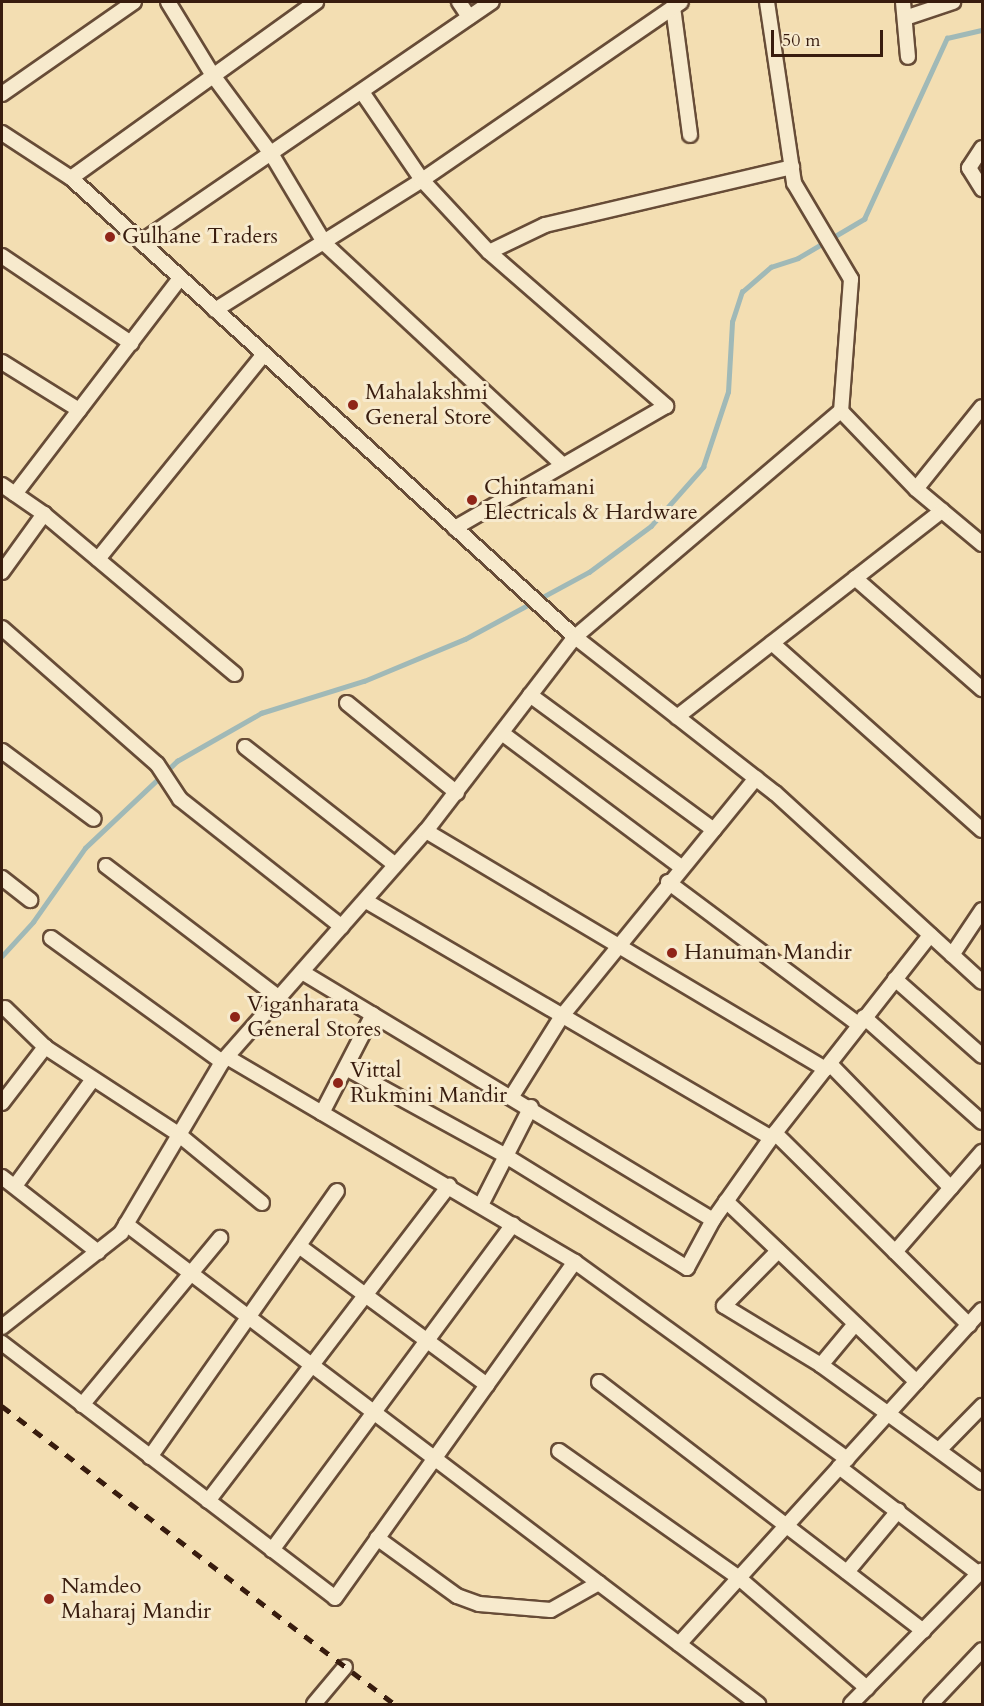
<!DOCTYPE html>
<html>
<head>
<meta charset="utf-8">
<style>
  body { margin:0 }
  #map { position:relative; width:984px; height:1706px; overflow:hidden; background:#f3deb2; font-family:Cardo,serif }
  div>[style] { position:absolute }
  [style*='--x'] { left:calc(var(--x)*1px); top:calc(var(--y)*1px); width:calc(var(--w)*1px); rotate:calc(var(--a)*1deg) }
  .stream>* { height:4.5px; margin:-2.25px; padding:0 2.25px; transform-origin:2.25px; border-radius:2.25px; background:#a0b9b7 }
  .roads { filter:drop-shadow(2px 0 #674c37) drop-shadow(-2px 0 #674c37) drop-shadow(0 2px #674c37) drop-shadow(0 -2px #674c37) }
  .minor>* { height:14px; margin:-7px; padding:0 7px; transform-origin:7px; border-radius:7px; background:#f7eacd }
  .rail>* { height:4.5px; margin-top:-2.25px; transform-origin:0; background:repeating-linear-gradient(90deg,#381c0e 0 10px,transparent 0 20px) }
  .dots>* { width:16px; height:16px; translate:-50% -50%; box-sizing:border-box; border:3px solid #f7eacd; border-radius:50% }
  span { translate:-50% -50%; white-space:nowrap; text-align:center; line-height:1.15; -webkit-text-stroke:6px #f7eacd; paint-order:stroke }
  .poi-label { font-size:22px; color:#381c0e }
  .left { translate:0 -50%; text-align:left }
  .frame { position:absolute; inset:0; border:3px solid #381c0e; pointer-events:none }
  .scale { position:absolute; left:771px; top:30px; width:112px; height:27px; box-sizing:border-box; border:3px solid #381c0e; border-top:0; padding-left:8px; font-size:18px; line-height:21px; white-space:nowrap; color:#381c0e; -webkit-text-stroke:4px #f7eacd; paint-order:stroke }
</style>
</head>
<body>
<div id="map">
  <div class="stream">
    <i style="--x:2;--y:956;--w:46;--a:-47.6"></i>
    <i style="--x:33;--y:922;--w:90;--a:-54.9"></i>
    <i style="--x:85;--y:848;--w:127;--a:-43.4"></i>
    <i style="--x:177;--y:761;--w:97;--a:-29.7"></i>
    <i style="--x:261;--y:713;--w:108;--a:-17.3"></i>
    <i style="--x:364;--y:681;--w:109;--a:-22.6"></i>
    <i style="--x:465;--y:639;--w:141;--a:-28.4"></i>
    <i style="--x:589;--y:572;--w:77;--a:-36.6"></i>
    <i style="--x:651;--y:526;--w:79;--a:-48.6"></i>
    <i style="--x:703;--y:467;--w:79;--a:-71.6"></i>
    <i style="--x:728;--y:392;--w:70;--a:-86.7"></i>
    <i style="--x:732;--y:322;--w:32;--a:-72"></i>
    <i style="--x:742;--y:292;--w:38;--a:-41"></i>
    <i style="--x:771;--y:267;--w:28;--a:-18"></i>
    <i style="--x:798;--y:258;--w:77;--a:-30.6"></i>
    <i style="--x:864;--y:219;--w:199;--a:-65.4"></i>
    <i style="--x:947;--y:38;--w:36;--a:-13"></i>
  </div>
  <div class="roads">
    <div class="minor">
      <i style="--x:168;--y:2;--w:84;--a:58.6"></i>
      <i style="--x:212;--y:74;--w:101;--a:53.5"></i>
      <i style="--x:272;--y:155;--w:104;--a:59.2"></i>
      <i style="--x:325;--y:244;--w:322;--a:42.9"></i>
      <i style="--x:459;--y:2;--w:18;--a:56"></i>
      <i style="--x:767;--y:2;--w:183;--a:81.5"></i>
      <i style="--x:794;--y:183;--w:112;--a:59.3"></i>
      <i style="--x:851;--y:279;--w:132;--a:94.3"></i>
      <i style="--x:841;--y:411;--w:108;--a:46.1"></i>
      <i style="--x:916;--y:489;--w:86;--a:39.8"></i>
      <i style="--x:903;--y:2;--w:55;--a:84.8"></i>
      <i style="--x:673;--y:7;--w:129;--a:82.4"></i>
      <i style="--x:905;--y:18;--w:51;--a:-18.4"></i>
      <i style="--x:362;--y:92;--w:107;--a:55.7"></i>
      <i style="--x:422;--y:180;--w:98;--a:47.1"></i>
      <i style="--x:489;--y:252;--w:235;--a:41"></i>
      <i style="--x:666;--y:406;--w:244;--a:150"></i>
      <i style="--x:2;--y:94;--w:161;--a:-34.9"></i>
      <i style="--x:2;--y:133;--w:82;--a:33.1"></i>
      <i style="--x:71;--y:178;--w:682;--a:42.32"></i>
      <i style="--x:575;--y:637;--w:254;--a:38"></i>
      <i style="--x:775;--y:793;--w:280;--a:42.4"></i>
      <i style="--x:982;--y:148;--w:24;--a:123"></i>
      <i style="--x:969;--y:168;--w:25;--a:58"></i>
      <i style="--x:71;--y:178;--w:302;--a:-35.7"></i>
      <i style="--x:141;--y:242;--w:425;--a:-34.4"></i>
      <i style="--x:489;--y:252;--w:62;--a:-25.7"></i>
      <i style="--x:545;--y:225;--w:254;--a:-13.2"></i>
      <i style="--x:2;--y:256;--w:156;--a:34"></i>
      <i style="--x:215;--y:310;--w:244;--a:-32.1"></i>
      <i style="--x:422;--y:180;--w:314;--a:-34.5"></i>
      <i style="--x:2;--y:362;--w:91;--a:31.9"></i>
      <i style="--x:2;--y:485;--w:51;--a:34.6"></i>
      <i style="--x:44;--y:514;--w:249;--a:40"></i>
      <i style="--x:916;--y:489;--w:105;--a:-51.2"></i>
      <i style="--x:15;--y:494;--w:272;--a:-52.6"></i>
      <i style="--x:98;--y:559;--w:264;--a:-51"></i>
      <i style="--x:2;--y:572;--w:72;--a:-54.1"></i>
      <i style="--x:855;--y:578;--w:169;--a:41.2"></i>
      <i style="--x:2;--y:628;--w:206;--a:41.3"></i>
      <i style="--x:157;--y:764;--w:42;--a:56.7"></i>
      <i style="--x:180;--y:799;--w:206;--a:38.3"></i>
      <i style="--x:772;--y:643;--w:281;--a:41.7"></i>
      <i style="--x:530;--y:695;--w:228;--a:36.3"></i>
      <i style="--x:347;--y:703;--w:142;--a:39.3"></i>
      <i style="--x:677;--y:717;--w:336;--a:-37.9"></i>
      <i style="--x:502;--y:733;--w:224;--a:36.8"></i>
      <i style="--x:245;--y:747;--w:189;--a:38.1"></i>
      <i style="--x:2;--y:751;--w:114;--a:36.5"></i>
      <i style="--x:426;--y:831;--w:465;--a:30.8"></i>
      <i style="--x:106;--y:866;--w:218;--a:37.3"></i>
      <i style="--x:2;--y:878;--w:36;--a:38"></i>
      <i style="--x:668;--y:882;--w:237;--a:36.8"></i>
      <i style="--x:366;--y:901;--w:469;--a:30.3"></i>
      <i style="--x:51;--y:938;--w:211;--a:35.9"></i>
      <i style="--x:952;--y:955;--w:54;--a:-56.3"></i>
      <i style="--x:302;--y:972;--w:480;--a:31.1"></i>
      <i style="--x:895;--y:979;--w:116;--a:41.5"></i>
      <i style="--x:5;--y:1008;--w:56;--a:44.3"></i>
      <i style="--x:45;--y:1047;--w:158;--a:33.1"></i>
      <i style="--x:177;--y:1133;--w:110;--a:39.5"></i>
      <i style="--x:864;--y:1017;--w:158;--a:41.7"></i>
      <i style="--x:227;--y:1057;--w:404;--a:30.5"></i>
      <i style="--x:575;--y:1262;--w:336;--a:35.9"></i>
      <i style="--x:830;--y:1064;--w:173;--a:45.7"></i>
      <i style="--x:346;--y:1068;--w:183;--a:28.8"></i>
      <i style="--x:506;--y:1156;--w:213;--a:31.7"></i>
      <i style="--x:687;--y:1268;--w:55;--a:-61.6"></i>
      <i style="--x:713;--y:1220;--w:100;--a:-54.7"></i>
      <i style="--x:771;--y:1138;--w:258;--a:-51.9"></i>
      <i style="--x:512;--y:1096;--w:94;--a:-58"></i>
      <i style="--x:562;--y:1016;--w:307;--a:-50.8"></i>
      <i style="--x:2;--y:1103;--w:71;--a:-52.5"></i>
      <i style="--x:322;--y:1113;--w:111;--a:-62.7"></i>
      <i style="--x:775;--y:1133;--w:273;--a:44.7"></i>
      <i style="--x:2;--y:1177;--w:122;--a:38"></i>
      <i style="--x:15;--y:1186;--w:132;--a:-53.9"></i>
      <i style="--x:726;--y:1201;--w:263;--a:43.5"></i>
      <i style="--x:481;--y:1205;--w:110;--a:-63"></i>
      <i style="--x:126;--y:1224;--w:794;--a:37.22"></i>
      <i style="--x:299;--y:1246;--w:234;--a:36.5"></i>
      <i style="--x:778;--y:1251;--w:77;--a:134.5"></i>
      <i style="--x:724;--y:1306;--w:114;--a:31.3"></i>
      <i style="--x:821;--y:1365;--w:199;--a:36"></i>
      <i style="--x:895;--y:1252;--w:133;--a:-49"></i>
      <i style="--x:2;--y:1327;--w:152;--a:-38.3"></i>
      <i style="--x:121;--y:1233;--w:199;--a:-59.4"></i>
      <i style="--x:222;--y:1062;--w:308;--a:-48.6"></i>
      <i style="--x:426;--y:831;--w:245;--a:-52.5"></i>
      <i style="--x:575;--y:637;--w:349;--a:-40.4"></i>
      <i style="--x:2;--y:1343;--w:419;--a:37.4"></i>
      <i style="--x:335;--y:1598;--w:413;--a:-54.5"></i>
      <i style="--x:821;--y:1365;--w:53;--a:-50.3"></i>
      <i style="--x:599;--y:1382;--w:409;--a:37.5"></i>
      <i style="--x:82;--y:1405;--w:217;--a:-50.4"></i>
      <i style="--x:941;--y:1448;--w:59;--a:-45.7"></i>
      <i style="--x:559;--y:1451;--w:220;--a:35.2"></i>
      <i style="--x:739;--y:1578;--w:169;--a:40.7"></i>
      <i style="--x:150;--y:1457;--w:325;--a:-54.9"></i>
      <i style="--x:839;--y:1467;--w:176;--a:37.4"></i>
      <i style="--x:208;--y:1501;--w:397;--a:-52.6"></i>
      <i style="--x:377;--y:1538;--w:99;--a:35.9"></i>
      <i style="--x:457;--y:1596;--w:23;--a:20"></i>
      <i style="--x:479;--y:1604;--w:72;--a:4.8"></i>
      <i style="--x:551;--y:1610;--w:55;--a:-29.4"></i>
      <i style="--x:272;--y:1550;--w:405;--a:-53.5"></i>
      <i style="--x:847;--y:1572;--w:80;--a:-50.1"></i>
      <i style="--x:679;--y:1644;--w:451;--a:-47.8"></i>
      <i style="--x:314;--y:1704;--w:48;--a:-50"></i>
      <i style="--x:851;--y:1704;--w:187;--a:-45.6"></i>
      <i style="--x:931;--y:1704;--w:74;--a:-46.6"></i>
    </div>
  </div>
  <div class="rail">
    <i style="--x:2;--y:1406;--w:492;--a:37.2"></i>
  </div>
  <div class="dots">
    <i style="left:110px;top:237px;background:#8f2418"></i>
    <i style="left:353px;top:405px;background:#8f2418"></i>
    <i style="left:472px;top:500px;background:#8f2418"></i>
    <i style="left:672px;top:953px;background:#8f2418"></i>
    <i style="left:235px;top:1017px;background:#8f2418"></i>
    <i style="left:338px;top:1083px;background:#8f2418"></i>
    <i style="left:49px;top:1599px;background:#8f2418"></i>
  </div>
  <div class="poi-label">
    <span class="left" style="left:122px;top:237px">Gulhane Traders</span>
    <span class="left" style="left:365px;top:405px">Mahalakshmi<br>General Store</span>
    <span class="left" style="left:484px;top:500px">Chintamani<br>Electricals &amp; Hardware</span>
    <span class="left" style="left:684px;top:953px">Hanuman Mandir</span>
    <span class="left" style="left:247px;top:1017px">Viganharata<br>General Stores</span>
    <span class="left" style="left:350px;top:1083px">Vittal<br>Rukmini Mandir</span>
    <span class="left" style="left:61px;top:1599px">Namdeo<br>Maharaj Mandir</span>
  </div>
  <div class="frame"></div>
  <div class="scale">50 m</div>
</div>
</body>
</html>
